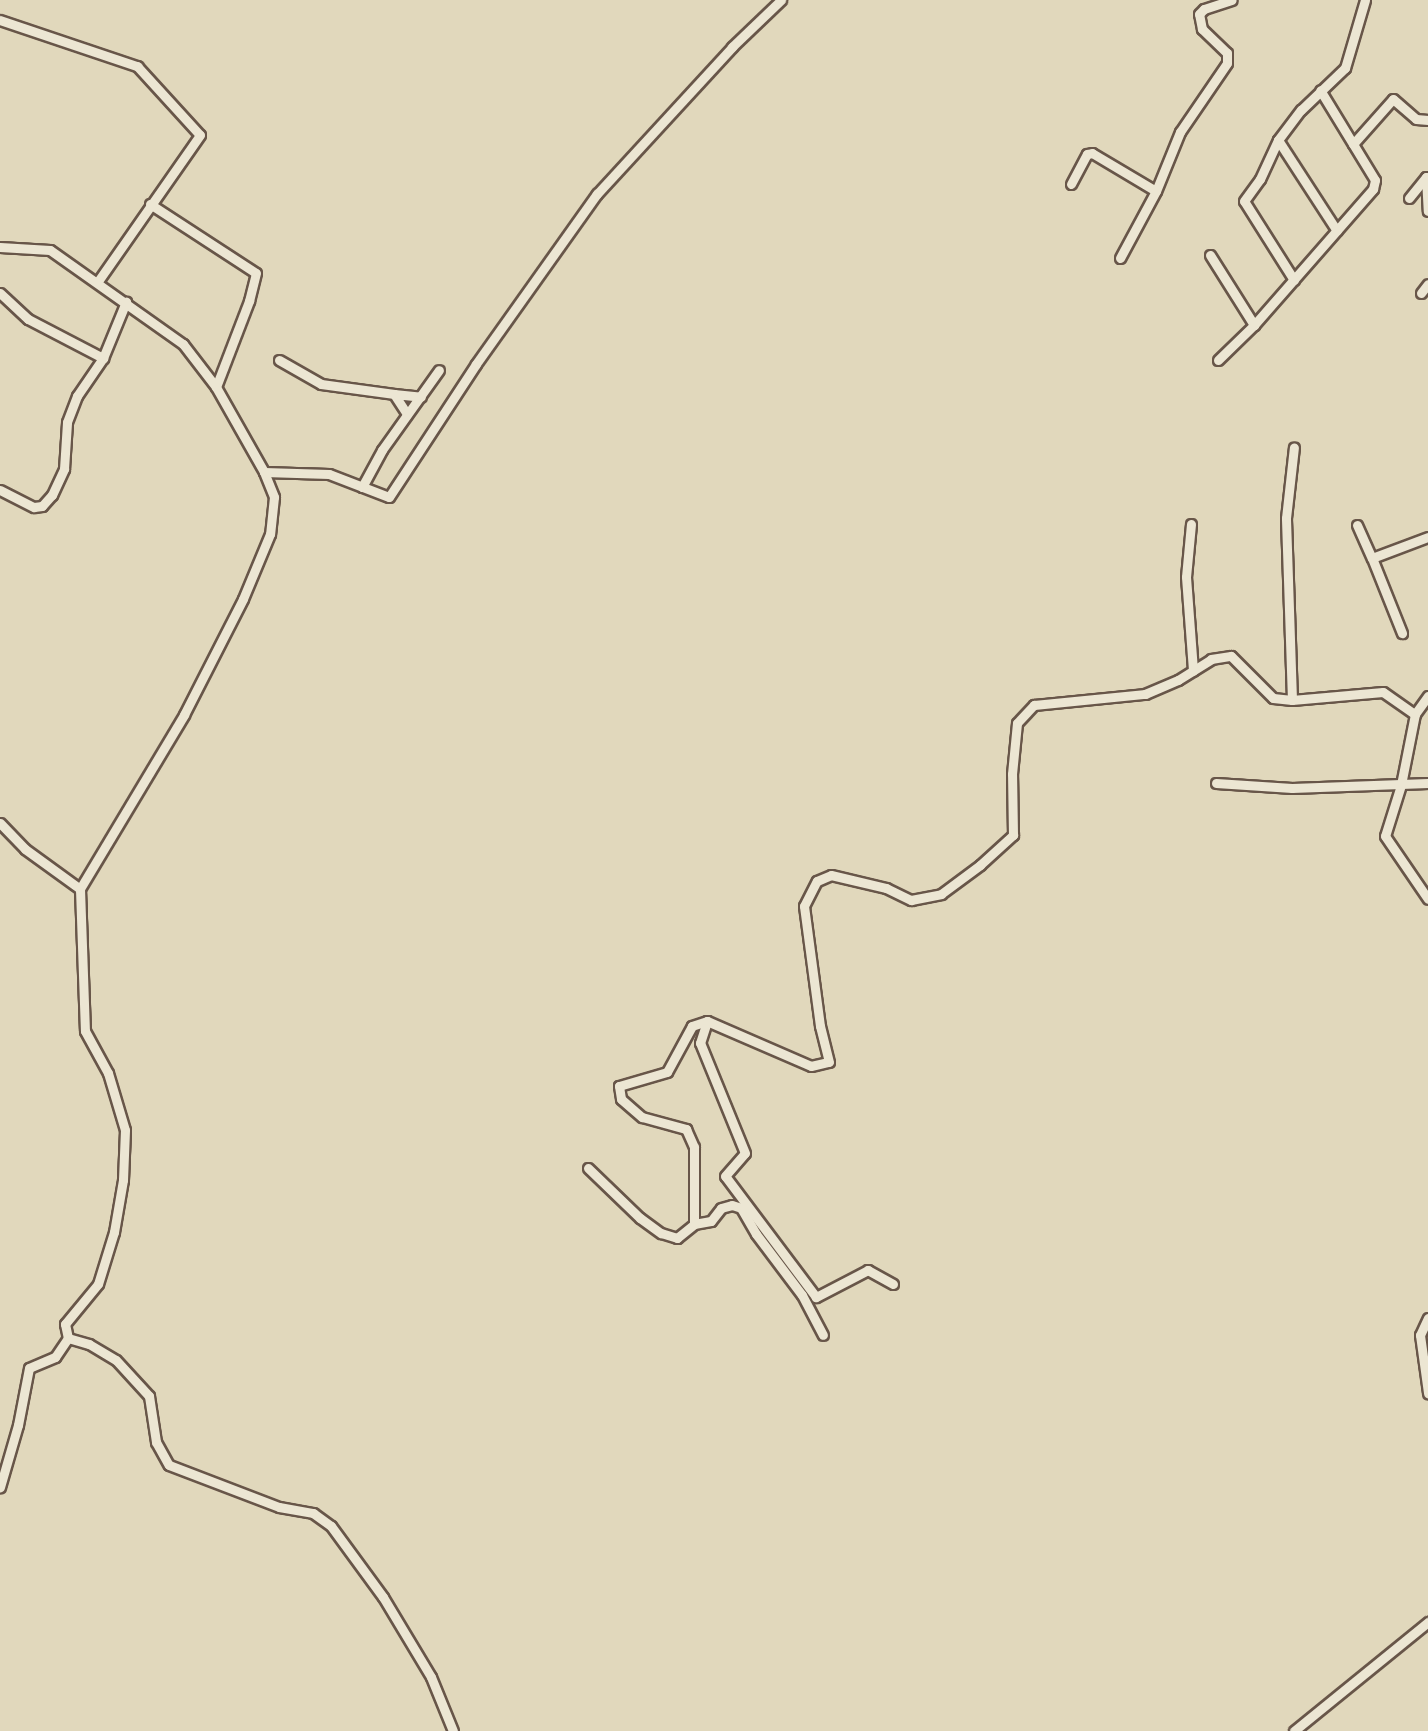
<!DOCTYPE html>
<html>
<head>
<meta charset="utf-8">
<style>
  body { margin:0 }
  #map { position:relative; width:1428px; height:1731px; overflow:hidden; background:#e1d8bc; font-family:"Sorts Mill Goudy",serif }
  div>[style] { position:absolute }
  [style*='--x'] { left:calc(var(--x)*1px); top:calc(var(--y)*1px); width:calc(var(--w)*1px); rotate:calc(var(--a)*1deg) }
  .roads { filter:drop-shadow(2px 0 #685649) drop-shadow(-2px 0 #685649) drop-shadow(0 2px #685649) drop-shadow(0 -2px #685649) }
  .minor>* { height:9px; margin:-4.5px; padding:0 4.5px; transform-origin:4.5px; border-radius:4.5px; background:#ece6d3 }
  span { translate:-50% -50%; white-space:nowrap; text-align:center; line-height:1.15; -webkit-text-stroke:6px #ece6d3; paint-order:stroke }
</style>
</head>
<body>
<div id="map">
  <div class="roads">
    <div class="minor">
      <i style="--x:0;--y:20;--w:145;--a:18.6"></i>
      <i style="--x:137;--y:66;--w:93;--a:47.6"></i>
      <i style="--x:200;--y:135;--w:178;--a:124.9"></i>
      <i style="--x:1278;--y:140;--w:108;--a:57"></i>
      <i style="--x:1353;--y:144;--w:60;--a:-48.4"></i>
      <i style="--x:1393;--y:99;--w:30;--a:41"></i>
      <i style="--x:1416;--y:119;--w:12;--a:5"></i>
      <i style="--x:1426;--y:177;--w:34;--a:87"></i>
      <i style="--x:1071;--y:184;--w:34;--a:-62"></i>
      <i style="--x:1087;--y:154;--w:5;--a:-11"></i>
      <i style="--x:1092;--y:153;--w:74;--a:30.7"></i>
      <i style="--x:1409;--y:198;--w:27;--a:-51"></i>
      <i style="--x:150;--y:204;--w:126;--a:33.1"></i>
      <i style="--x:256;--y:273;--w:29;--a:104"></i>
      <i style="--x:249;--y:301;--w:92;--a:111"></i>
      <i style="--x:0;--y:247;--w:50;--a:3.4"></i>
      <i style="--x:50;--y:250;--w:163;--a:35.3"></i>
      <i style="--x:183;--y:344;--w:54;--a:52.5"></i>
      <i style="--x:216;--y:387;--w:98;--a:60.5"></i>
      <i style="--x:264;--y:472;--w:27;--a:68"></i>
      <i style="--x:274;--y:497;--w:37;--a:96"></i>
      <i style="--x:270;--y:534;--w:70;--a:112.6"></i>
      <i style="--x:243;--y:599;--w:130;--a:117"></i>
      <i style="--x:184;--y:715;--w:203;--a:120.9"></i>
      <i style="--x:80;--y:889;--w:142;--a:88"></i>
      <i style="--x:85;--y:1031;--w:48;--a:61.3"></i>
      <i style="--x:108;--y:1073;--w:59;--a:73.4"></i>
      <i style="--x:125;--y:1130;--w:50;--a:92.3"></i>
      <i style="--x:123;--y:1180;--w:53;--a:99.8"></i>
      <i style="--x:114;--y:1232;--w:54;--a:107.1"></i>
      <i style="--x:98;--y:1284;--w:52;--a:129.5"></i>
      <i style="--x:65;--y:1324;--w:14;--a:78"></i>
      <i style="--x:68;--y:1338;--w:23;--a:124"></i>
      <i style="--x:55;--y:1357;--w:28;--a:157"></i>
      <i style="--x:29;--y:1368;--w:58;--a:100.9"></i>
      <i style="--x:18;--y:1425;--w:65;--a:106.2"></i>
      <i style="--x:1210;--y:255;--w:83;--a:57.8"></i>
      <i style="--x:1120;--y:258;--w:76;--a:-61.8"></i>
      <i style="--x:1156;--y:191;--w:64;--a:-67.9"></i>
      <i style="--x:1180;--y:132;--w:83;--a:-55.7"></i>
      <i style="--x:1227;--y:63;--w:10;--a:-90"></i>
      <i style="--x:1227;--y:53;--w:35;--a:-136"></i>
      <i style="--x:1202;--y:29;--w:15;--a:-101"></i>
      <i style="--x:1199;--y:14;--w:7;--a:-45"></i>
      <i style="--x:1204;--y:9;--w:29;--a:-18"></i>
      <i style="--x:1294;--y:280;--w:93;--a:-122.3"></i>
      <i style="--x:1244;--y:201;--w:27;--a:-54"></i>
      <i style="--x:1260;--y:179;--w:43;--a:-65.2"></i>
      <i style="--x:1278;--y:140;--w:38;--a:-53"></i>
      <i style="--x:1301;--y:110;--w:61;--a:-43.7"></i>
      <i style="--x:1345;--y:68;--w:71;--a:-73.6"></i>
      <i style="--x:0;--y:293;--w:38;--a:43"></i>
      <i style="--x:28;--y:319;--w:85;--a:27.5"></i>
      <i style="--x:103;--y:358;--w:61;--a:-67.7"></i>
      <i style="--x:1421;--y:293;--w:11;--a:-52"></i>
      <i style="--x:279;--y:360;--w:48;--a:29.7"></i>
      <i style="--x:321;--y:384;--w:74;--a:7.8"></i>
      <i style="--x:394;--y:394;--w:24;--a:57"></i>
      <i style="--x:1218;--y:360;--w:50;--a:-44.2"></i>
      <i style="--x:1254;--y:325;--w:181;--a:-48.8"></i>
      <i style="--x:1373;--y:189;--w:9;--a:-77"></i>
      <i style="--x:1375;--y:180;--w:105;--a:-121.4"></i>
      <i style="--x:394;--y:394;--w:27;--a:6"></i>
      <i style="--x:264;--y:472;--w:65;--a:1.8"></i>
      <i style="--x:329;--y:474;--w:64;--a:21"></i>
      <i style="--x:389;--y:497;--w:159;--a:-56.8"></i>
      <i style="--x:476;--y:364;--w:209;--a:-54.6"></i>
      <i style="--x:597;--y:194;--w:200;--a:-47.4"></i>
      <i style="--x:732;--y:47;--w:68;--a:-43.8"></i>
      <i style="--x:362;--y:487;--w:42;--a:-61.6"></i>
      <i style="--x:382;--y:450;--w:98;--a:-54.5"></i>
      <i style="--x:0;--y:490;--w:38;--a:27"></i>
      <i style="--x:34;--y:507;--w:8;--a:-7"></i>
      <i style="--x:42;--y:506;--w:15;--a:-48"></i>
      <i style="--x:52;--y:495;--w:29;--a:-65"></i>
      <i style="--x:64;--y:469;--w:47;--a:-86.3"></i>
      <i style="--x:67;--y:422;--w:28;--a:-69"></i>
      <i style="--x:77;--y:396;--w:46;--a:-55.6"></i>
      <i style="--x:1191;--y:524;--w:53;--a:95.4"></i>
      <i style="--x:1186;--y:577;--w:94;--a:85.7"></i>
      <i style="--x:1357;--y:525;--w:36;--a:66"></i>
      <i style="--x:1372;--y:558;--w:60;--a:-20.6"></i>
      <i style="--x:1372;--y:558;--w:81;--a:68.2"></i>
      <i style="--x:1428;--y:696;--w:22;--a:126"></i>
      <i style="--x:1415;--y:714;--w:72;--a:101.2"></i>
      <i style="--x:1401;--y:785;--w:53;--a:107.4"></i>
      <i style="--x:1385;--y:836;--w:76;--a:55.7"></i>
      <i style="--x:1292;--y:700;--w:182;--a:-91.9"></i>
      <i style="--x:1286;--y:518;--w:71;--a:-83.6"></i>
      <i style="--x:1216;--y:783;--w:76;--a:3.8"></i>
      <i style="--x:1292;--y:788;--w:136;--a:-2.1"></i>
      <i style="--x:0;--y:823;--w:36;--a:46"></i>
      <i style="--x:25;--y:849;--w:68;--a:36"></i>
      <i style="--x:707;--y:1021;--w:16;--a:162"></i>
      <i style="--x:692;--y:1026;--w:52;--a:118.5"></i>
      <i style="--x:667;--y:1072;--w:50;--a:163.7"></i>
      <i style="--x:619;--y:1086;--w:13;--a:81"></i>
      <i style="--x:621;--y:1099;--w:28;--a:41"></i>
      <i style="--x:642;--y:1117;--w:46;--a:15.3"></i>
      <i style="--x:686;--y:1129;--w:20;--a:66"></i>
      <i style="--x:694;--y:1147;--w:77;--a:90"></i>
      <i style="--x:694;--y:1224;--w:17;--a:-10"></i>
      <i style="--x:711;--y:1221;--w:16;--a:-52"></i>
      <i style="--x:721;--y:1208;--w:11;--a:-15"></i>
      <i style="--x:732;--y:1205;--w:9;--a:18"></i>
      <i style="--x:741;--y:1208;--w:30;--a:60"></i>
      <i style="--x:756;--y:1234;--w:76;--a:53"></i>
      <i style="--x:802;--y:1295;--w:45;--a:62.3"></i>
      <i style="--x:588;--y:1168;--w:72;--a:43.9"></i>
      <i style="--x:640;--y:1218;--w:26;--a:36"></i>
      <i style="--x:661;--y:1233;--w:17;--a:17"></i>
      <i style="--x:677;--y:1238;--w:22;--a:-39"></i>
      <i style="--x:893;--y:1284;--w:29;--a:-151"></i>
      <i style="--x:868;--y:1270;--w:59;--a:152.6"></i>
      <i style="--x:816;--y:1297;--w:151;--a:-126.9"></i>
      <i style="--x:725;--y:1176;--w:30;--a:-49"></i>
      <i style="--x:745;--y:1153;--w:119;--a:-112.2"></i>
      <i style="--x:700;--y:1043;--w:23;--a:-72"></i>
      <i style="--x:707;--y:1021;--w:113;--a:23.4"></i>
      <i style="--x:811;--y:1066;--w:18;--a:-13"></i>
      <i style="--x:829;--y:1062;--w:37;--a:-104"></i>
      <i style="--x:820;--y:1026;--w:121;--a:-97.6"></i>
      <i style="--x:804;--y:906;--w:28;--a:-63"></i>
      <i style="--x:817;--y:881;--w:15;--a:-23"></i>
      <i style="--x:831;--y:875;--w:57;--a:13.3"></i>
      <i style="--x:886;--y:888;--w:28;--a:26"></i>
      <i style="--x:911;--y:900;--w:31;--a:-11"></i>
      <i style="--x:941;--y:894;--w:49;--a:-36.6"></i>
      <i style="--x:980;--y:865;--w:45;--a:-42.3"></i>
      <i style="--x:1013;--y:835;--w:61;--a:-90.9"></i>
      <i style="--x:1012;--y:774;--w:51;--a:-84.4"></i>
      <i style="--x:1017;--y:723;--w:25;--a:-47"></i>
      <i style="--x:1034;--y:705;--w:112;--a:-5.7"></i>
      <i style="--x:1145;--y:694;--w:36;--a:-23"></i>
      <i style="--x:1178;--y:680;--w:39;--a:-32"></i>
      <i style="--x:1211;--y:659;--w:20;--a:-9"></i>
      <i style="--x:1231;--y:656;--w:59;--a:45"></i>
      <i style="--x:1273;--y:698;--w:19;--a:6"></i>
      <i style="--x:1292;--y:700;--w:91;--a:-5"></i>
      <i style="--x:1383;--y:692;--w:39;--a:35"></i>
      <i style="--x:1428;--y:1318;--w:19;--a:115"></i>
      <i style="--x:1420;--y:1335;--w:59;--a:82.1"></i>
      <i style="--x:68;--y:1338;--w:22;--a:16"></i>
      <i style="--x:89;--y:1344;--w:31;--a:31"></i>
      <i style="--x:116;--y:1360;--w:49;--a:47.5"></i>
      <i style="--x:149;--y:1396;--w:47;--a:81.3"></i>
      <i style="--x:156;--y:1442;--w:26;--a:61"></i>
      <i style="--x:169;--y:1465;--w:118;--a:20.9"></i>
      <i style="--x:279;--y:1507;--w:35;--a:10"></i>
      <i style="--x:313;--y:1513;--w:22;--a:36"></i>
      <i style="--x:331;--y:1526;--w:88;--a:53.8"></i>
      <i style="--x:383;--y:1597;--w:93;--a:59"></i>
      <i style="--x:431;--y:1677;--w:58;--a:67.8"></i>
      <i style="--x:1294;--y:1731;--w:173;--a:-39.1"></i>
    </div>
  </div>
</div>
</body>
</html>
